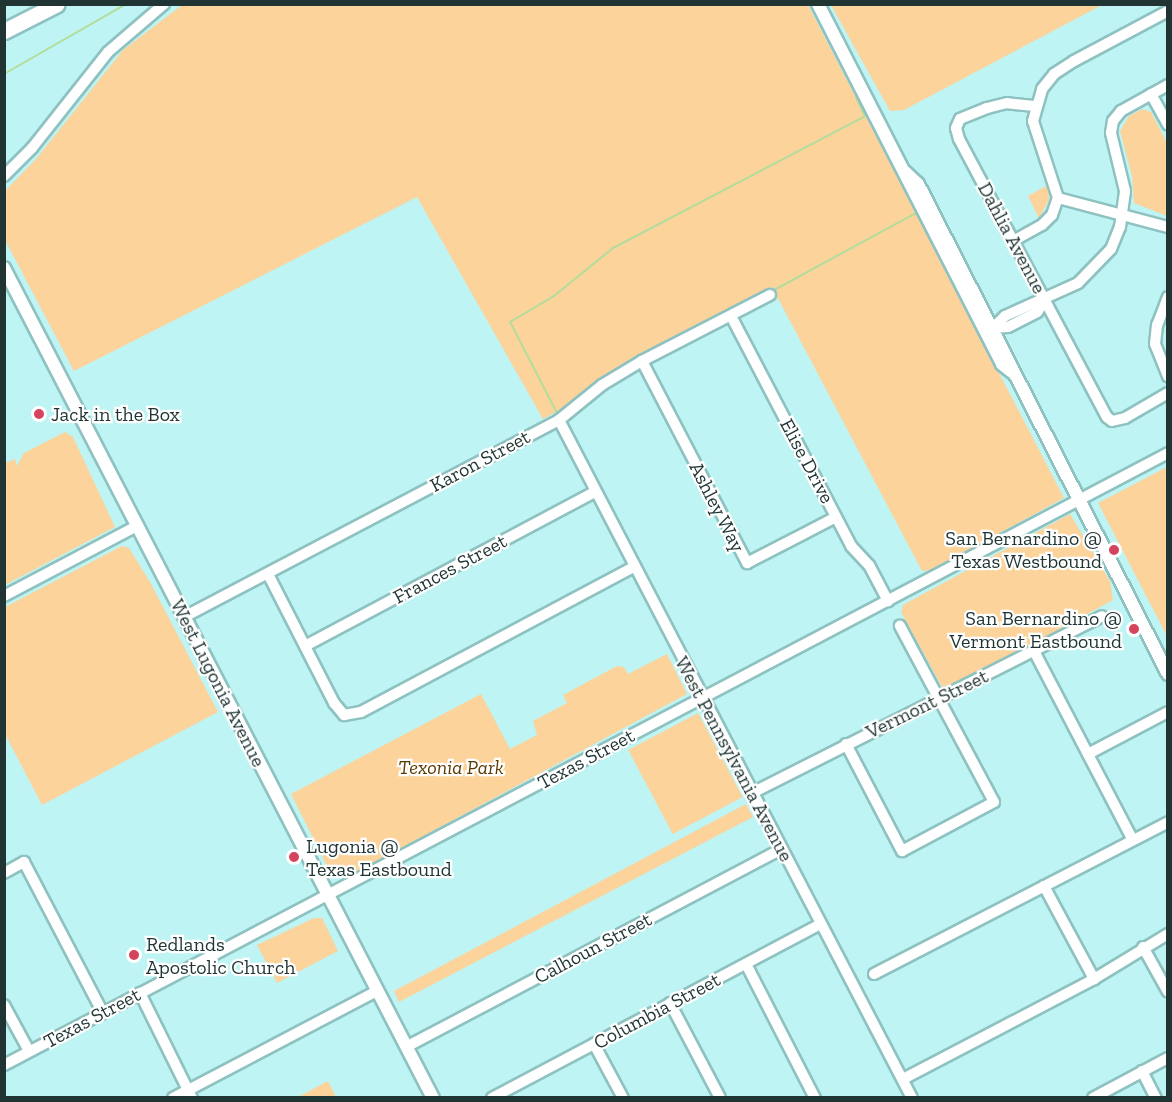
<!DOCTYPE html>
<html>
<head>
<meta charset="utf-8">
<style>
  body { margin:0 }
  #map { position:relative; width:1172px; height:1102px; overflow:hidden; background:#bef4f3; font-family:"Zilla Slab",serif }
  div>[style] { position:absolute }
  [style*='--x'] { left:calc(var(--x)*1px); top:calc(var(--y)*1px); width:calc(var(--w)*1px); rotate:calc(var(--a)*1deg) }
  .green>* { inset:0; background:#fcd39b; transform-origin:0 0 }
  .stream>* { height:2px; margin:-1px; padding:0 1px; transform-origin:1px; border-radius:1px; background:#b2dd9a }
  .roads { filter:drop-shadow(2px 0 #8ec2c1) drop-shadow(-2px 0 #8ec2c1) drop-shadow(0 2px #8ec2c1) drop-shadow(0 -2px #8ec2c1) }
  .minor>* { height:10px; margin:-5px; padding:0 5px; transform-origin:5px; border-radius:5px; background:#fff }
  .major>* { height:12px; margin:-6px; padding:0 6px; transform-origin:6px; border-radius:6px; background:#fff }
  .highway>* { height:15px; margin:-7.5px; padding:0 7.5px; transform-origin:7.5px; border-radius:7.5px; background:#fff }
  .dots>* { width:16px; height:16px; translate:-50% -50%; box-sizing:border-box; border:3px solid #fff; border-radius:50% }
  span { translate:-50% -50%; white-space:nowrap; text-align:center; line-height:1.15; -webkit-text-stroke:4.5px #fff; paint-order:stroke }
  .street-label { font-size:20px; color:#1f3433 }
  .poi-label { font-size:20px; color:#1f3433 }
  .left { translate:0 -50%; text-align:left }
  .right { translate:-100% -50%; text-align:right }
  .park-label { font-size:20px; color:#5a3b02; font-style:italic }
  .frame { position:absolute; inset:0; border:6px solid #1f3433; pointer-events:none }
</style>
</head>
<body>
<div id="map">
  <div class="green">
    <i style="clip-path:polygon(182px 5px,808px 5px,1064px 498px,932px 570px,922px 571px,772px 287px,599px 379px,569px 405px,543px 419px,417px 197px,74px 371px,5px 240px,5px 191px,36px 159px,123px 50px)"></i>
    <i style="clip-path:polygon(831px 5px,1102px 5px,904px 110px,890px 111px)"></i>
    <i style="clip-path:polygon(1142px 109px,1151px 112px,1167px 143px,1167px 216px,1134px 203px,1132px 176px,1120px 131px,1129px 116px)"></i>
    <i style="clip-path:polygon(1048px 185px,1049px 200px,1039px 218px,1028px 196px)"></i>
    <i style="clip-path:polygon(65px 432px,73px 437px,115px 527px,5px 585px,5px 463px,15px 459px,17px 466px,24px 453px)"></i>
    <i style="clip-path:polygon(1167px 467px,1167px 636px,1098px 503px)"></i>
    <i style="clip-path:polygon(1070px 514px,1110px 581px,1113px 600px,950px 689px,942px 687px,901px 612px,903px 605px)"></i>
    <i style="clip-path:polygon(122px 546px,129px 548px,150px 582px,218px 712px,42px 805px,5px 734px,5px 607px)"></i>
    <i style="clip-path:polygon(667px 654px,687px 694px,353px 874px,339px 878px,331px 874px,291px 794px,481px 694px,510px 749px,537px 735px,533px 721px,567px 703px,563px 695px,617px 666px,624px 667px,628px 674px)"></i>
    <i style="left:698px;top:713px;width:95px;height:79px;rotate:62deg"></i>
    <i style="clip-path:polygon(746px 804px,753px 817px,399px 1002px,394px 991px)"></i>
    <i style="clip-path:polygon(314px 918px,322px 918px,338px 951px,277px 983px,257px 945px)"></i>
    <i style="clip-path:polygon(328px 1081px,336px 1097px,298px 1097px)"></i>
  </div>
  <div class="stream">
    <i style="--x:4;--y:74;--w:141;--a:-29.8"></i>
    <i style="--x:776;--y:289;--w:159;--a:-28.5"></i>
    <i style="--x:556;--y:411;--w:100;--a:-117.3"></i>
    <i style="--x:510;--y:322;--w:51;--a:-30.6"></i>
    <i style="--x:554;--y:296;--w:76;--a:-39.1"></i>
    <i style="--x:613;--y:248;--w:284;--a:-27.6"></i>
    <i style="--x:865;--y:116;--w:21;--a:-115"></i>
    <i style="--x:856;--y:97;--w:5;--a:-68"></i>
  </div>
  <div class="roads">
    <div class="minor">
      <i style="--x:1151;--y:94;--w:35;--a:61"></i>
      <i style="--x:1034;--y:106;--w:27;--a:-174"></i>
      <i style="--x:1007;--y:103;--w:21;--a:166"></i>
      <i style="--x:987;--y:108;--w:29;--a:158"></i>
      <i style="--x:960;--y:119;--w:10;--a:114"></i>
      <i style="--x:956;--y:128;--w:11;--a:75"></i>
      <i style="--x:959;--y:139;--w:315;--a:62"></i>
      <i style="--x:1107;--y:417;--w:6;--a:39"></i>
      <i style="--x:1112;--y:421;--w:13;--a:-13"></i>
      <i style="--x:1125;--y:418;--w:50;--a:-30.2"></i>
      <i style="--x:4;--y:176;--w:40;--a:-45"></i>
      <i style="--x:32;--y:148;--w:122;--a:-51.6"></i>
      <i style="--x:108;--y:52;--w:74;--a:-40.6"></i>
      <i style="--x:1058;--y:198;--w:114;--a:14.8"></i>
      <i style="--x:1013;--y:241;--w:33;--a:-29"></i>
      <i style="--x:1042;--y:225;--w:14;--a:-45"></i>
      <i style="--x:1052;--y:215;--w:18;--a:-71"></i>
      <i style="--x:1058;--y:198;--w:81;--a:-108"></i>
      <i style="--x:1033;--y:121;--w:33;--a:-74"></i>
      <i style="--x:1042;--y:89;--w:19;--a:-51"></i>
      <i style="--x:1054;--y:74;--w:24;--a:-33"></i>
      <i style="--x:1074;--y:61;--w:106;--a:-28"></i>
      <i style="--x:1168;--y:297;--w:30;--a:111"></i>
      <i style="--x:1157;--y:325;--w:19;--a:96"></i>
      <i style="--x:1155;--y:344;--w:35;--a:68"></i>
      <i style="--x:731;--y:316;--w:259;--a:62.4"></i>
      <i style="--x:851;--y:546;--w:26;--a:47"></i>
      <i style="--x:869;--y:565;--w:41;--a:62.2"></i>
      <i style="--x:993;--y:328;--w:17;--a:-45"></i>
      <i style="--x:1005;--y:316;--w:80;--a:-24.3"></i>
      <i style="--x:1078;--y:283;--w:47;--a:-45.9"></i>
      <i style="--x:1111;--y:249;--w:24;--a:-68"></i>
      <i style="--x:1120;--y:227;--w:36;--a:-82"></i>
      <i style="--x:1125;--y:191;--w:60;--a:-103.6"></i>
      <i style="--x:1111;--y:133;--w:12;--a:-81"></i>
      <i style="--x:1113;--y:121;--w:13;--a:-51"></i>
      <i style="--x:1121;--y:111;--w:54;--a:-29"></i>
      <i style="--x:993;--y:328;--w:15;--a:-4"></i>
      <i style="--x:1008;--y:327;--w:33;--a:-27"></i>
      <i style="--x:1037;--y:312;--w:14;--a:-54"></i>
      <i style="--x:642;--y:361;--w:228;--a:62.5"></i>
      <i style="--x:747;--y:563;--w:100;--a:-27.3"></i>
      <i style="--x:559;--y:420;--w:764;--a:62.5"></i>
      <i style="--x:268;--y:574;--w:145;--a:62.9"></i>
      <i style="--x:334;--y:703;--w:16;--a:50"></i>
      <i style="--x:344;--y:715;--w:17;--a:-10"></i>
      <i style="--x:361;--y:712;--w:309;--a:-28"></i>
      <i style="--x:4;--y:596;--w:150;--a:-27.8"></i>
      <i style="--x:184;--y:617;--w:424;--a:-27.7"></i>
      <i style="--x:559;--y:420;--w:55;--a:-39.1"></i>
      <i style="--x:602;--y:385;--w:47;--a:-31"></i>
      <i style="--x:642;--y:361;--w:144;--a:-27.3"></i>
      <i style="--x:305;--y:646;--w:328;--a:-28"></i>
      <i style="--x:1034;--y:651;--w:213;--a:62.4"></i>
      <i style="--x:846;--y:744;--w:121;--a:62.4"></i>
      <i style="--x:902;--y:851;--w:104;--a:-28"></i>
      <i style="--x:994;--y:802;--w:200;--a:-118.1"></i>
      <i style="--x:1088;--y:754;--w:90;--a:-27.7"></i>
      <i style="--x:752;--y:793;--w:392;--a:-26.8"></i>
      <i style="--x:4;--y:873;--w:23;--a:-29"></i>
      <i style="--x:24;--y:862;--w:170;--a:62.4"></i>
      <i style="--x:1044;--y:886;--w:106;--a:61.7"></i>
      <i style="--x:1143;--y:947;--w:51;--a:60.9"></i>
      <i style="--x:746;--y:964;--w:151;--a:62.8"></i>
      <i style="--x:874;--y:974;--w:331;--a:-27.3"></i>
      <i style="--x:140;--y:993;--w:117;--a:63.7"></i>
      <i style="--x:670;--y:1003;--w:107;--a:62.2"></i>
      <i style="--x:4;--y:1005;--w:52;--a:61.5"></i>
      <i style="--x:594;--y:1044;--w:61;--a:61.8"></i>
      <i style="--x:406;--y:1047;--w:424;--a:-27.8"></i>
      <i style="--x:4;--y:1065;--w:1315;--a:-27.73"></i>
      <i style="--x:1142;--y:1071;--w:30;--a:63"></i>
      <i style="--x:903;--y:1079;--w:216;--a:-27.6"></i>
      <i style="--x:1094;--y:979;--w:87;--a:-31.3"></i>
      <i style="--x:173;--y:1098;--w:230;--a:-27.7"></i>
      <i style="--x:492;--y:1098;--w:372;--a:-27.9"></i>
      <i style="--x:1093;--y:1098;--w:85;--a:-28.1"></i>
    </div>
    <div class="major">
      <i style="--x:818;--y:4;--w:404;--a:62.9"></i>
      <i style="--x:1002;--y:364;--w:13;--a:39"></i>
      <i style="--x:905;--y:172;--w:18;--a:43"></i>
      <i style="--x:918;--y:184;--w:550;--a:62.97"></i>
      <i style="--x:4;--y:268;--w:934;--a:62.67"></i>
    </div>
    <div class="highway">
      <i style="--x:4;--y:31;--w:59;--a:-27"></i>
    </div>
  </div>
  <div class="dots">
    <i style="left:39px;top:414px;background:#d4445c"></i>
    <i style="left:1114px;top:550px;background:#d4445c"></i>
    <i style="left:1134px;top:629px;background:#d4445c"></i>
    <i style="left:294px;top:857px;background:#d4445c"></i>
    <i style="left:134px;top:955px;background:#d4445c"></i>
  </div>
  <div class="street-label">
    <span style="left:1012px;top:238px;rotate:62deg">Dahlia Avenue</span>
    <span style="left:480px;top:461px;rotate:-28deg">Karon Street</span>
    <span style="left:807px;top:461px;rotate:62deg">Elise Drive</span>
    <span style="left:717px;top:507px;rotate:63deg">Ashley Way</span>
    <span style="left:450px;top:569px;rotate:-28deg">Frances Street</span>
    <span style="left:218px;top:683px;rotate:63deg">West Lugonia Avenue</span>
    <span style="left:927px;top:704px;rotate:-26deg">Vermont Street</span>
    <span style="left:586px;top:759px;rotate:-28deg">Texas Street</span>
    <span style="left:734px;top:759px;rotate:62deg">West Pennsylvania Avenue</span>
    <span style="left:593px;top:948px;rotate:-28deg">Calhoun Street</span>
    <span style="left:657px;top:1011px;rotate:-28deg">Columbia Street</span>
    <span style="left:92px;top:1018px;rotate:-28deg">Texas Street</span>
  </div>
  <div class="poi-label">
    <span class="left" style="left:51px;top:414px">Jack in the Box</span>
    <span class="right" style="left:1102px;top:550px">San Bernardino @<br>Texas Westbound</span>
    <span class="right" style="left:1122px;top:630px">San Bernardino @<br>Vermont Eastbound</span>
    <span class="left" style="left:306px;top:858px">Lugonia @<br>Texas Eastbound</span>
    <span class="left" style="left:146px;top:956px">Redlands<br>Apostolic Church</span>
  </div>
  <div class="park-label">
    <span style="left:451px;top:767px">Texonia Park</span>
  </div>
  <div class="frame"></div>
</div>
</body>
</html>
